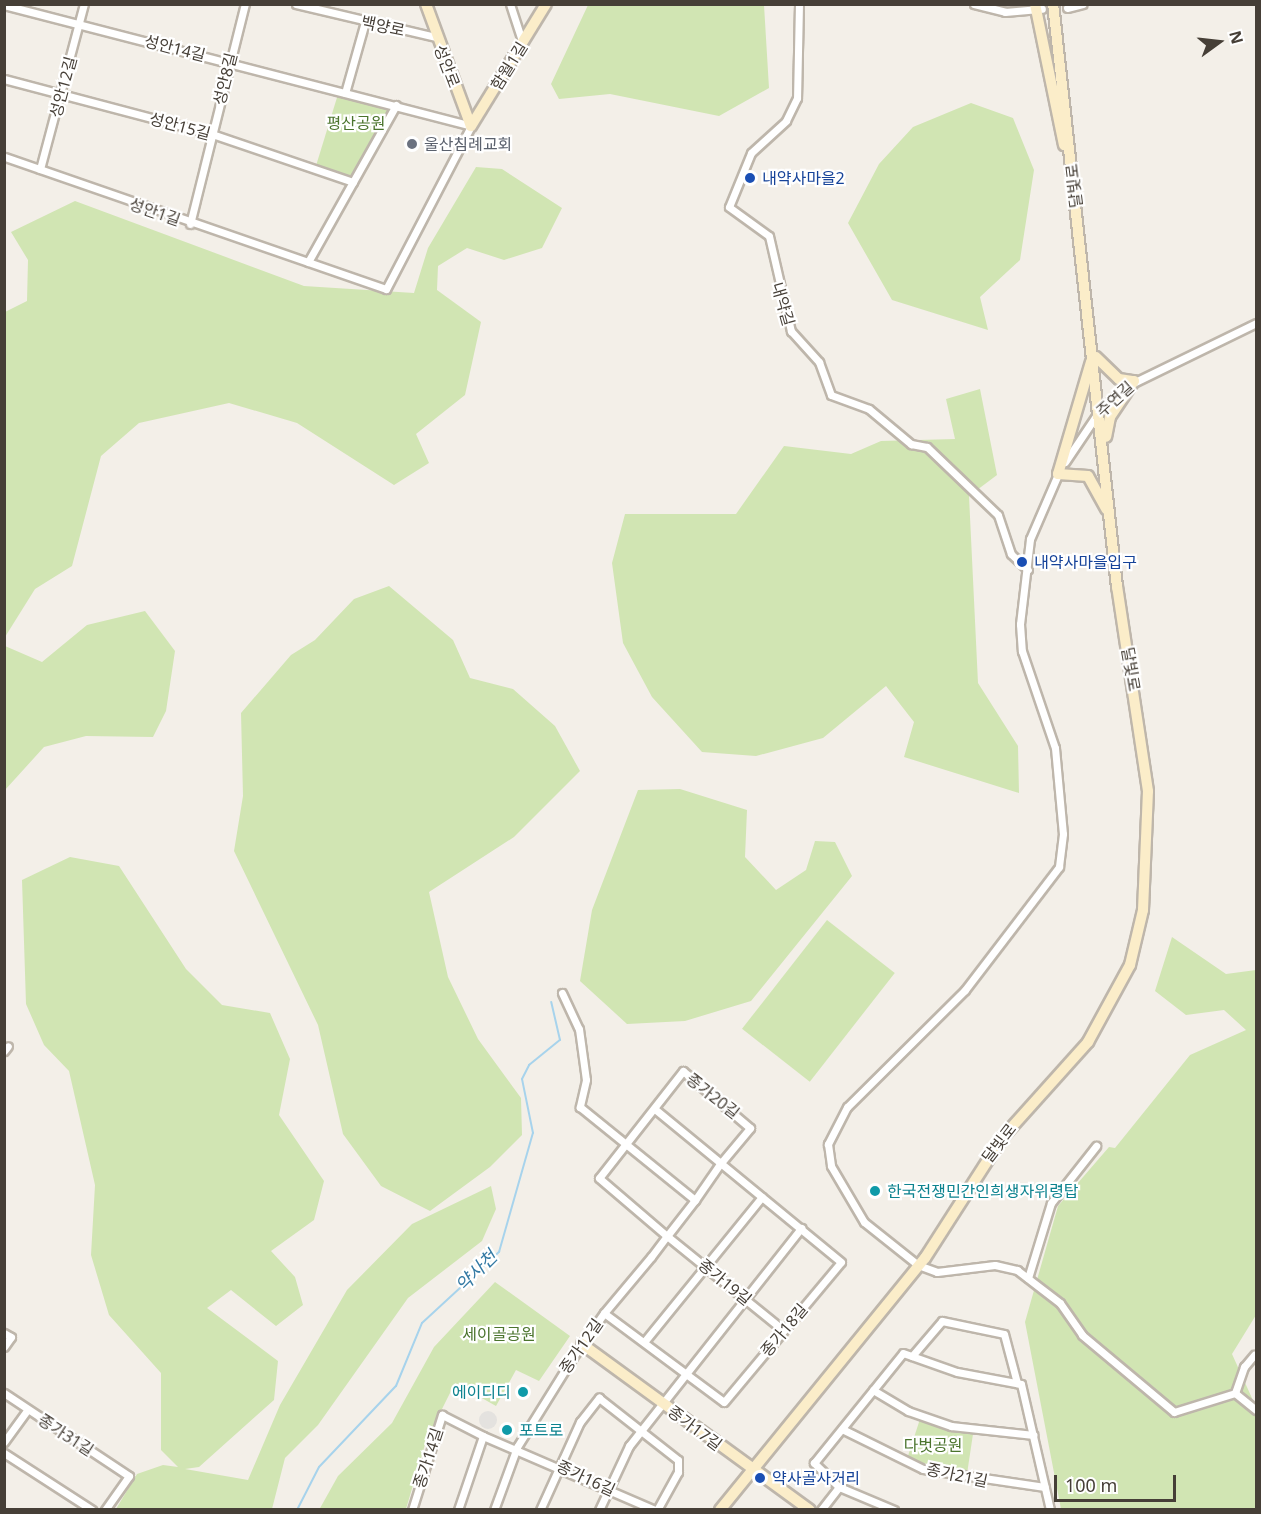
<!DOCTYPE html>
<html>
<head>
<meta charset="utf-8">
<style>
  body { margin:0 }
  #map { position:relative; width:1261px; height:1514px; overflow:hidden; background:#f3efe8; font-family:"Noto Sans","Noto Sans KR",sans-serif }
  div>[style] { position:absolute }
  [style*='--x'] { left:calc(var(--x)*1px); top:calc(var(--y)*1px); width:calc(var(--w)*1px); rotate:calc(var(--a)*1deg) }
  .green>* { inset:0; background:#d1e5b3; transform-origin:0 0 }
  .parking>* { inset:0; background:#e4e2df }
  .round { border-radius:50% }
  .stream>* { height:2px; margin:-1px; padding:0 1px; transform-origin:1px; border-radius:1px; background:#a7d3ec }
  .roads { filter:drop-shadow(2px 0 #beb6ab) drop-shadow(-2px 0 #beb6ab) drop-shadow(0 2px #beb6ab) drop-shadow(0 -2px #beb6ab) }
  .street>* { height:7px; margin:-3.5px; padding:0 3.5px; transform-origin:3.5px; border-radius:3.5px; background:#fff }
  .secondary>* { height:10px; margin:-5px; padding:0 5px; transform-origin:5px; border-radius:5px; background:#fbedc9 }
  .dots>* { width:16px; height:16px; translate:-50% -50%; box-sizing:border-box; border:3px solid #fff; border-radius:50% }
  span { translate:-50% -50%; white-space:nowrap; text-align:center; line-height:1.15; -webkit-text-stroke:4.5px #fff; paint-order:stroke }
  .street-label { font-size:16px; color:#463f37 }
  .park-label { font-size:16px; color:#4b742d }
  .worship-label { font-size:16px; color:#5b616d }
  .left { translate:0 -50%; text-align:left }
  .transit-label { font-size:16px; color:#164399 }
  .culture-label { font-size:16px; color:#0d838f }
  .right { translate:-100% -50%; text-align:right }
  .water-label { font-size:18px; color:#347aa4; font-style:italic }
  .frame { position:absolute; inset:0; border:6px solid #463f37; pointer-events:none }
  .north { position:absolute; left:1189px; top:12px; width:60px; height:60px; -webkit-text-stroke:4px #fff; paint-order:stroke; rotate:75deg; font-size:16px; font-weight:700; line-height:24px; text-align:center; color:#463f37 }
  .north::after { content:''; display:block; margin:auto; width:21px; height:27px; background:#463f37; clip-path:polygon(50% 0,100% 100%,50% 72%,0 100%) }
  .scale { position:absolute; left:1054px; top:1475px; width:122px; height:27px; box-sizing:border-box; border:3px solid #463f37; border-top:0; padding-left:8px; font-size:18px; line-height:21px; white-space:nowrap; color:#463f37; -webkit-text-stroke:4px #fff; paint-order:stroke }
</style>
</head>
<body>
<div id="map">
  <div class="green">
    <i style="clip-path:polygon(588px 5px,764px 5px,769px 88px,719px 116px,610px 94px,559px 99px,551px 84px)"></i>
    <i style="clip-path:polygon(339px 91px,396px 105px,353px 182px,315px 169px)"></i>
    <i style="clip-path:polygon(971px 103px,1013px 118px,1034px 170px,1020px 260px,980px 297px,988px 330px,892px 300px,848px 223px,879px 164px,913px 127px)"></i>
    <i style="clip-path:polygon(476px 167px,502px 169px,562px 208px,542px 248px,504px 260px,467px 248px,438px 266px,437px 290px,481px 322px,465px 395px,416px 434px,429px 463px,394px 485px,297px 423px,229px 403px,139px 423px,101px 456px,72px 566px,35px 589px,5px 637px,5px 312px,27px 301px,28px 260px,11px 232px,75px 201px,304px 286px,414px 293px,428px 248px)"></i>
    <i style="clip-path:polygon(980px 389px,997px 475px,969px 496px,978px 683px,1018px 746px,1019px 793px,904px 757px,914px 722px,886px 686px,823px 738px,756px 756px,702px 752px,652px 697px,623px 643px,612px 563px,625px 514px,736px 514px,784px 446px,851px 454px,881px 441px,955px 439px,946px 399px)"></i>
    <i style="clip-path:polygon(389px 586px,453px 640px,470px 678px,513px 689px,555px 726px,580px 771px,514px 837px,429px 892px,448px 977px,478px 1039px,521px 1098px,522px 1135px,490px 1167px,430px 1211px,381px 1186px,343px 1134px,318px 1025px,234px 851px,243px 796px,241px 713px,291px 655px,315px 640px,354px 599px)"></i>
    <i style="clip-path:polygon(145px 611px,175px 651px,166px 711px,153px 737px,86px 736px,44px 747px,5px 790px,5px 646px,42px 662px,87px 625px)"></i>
    <i style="clip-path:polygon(680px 789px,747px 810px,745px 857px,776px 890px,806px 870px,815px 841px,835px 842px,852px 876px,751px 1001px,685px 1021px,627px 1024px,580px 981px,592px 910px,638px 790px)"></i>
    <i style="clip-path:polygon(70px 857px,119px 866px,186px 969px,222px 1005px,270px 1013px,290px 1059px,279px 1115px,324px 1181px,314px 1220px,271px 1251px,295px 1277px,303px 1305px,276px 1326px,231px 1290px,207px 1308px,278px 1361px,274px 1400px,199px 1467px,185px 1469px,248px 1480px,280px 1405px,347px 1290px,412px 1224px,491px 1186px,496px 1209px,482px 1241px,408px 1298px,318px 1425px,285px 1458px,272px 1509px,116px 1509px,137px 1474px,163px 1465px,178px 1467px,161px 1450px,161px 1373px,109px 1315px,91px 1255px,95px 1185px,69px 1071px,44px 1045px,26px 1004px,22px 880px)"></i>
    <i style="left:827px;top:920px;width:86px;height:138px;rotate:38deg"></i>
    <i style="clip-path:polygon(1172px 937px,1226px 974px,1256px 970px,1256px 1315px,1232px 1354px,1256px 1407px,1256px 1509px,1061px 1509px,1025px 1322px,1058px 1206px,1109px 1147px,1115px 1148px,1190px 1055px,1246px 1030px,1224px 1010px,1186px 1015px,1155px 991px)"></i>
    <i style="clip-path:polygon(495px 1282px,570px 1336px,539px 1381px,516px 1370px,496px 1406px,455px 1383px,426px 1441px,406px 1509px,319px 1510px,338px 1476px,392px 1423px,434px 1347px)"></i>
    <i style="clip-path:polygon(920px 1419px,973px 1434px,967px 1474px,907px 1459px)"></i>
  </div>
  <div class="parking">
    <i class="round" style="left:479px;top:1411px;width:18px;height:18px"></i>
  </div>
  <div class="stream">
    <i style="--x:297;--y:1510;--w:48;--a:-62.9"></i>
    <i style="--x:319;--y:1467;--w:112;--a:-46.5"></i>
    <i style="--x:396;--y:1386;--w:68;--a:-67.6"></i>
    <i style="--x:422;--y:1323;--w:105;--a:-42.7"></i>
    <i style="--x:499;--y:1252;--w:124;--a:-74.1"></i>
    <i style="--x:533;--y:1133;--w:55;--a:-101.5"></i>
    <i style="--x:522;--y:1079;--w:16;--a:-63"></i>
    <i style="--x:529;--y:1065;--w:40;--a:-39"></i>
    <i style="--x:560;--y:1040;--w:39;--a:-103"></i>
  </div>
  <div class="roads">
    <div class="street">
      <i style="--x:296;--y:4;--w:144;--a:13.3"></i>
      <i style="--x:510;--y:4;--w:40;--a:72"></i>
      <i style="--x:799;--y:4;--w:94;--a:91.2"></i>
      <i style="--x:797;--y:98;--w:25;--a:116"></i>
      <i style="--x:786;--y:121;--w:47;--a:137.6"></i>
      <i style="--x:751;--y:153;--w:58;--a:112.2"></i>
      <i style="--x:729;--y:207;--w:49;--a:35.9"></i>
      <i style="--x:769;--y:236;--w:98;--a:77"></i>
      <i style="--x:791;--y:331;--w:42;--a:47.9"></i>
      <i style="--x:819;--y:362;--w:35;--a:70"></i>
      <i style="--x:831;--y:395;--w:40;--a:20.2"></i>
      <i style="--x:869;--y:409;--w:55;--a:39.8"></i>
      <i style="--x:911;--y:444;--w:16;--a:11"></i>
      <i style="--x:927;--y:447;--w:98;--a:43.8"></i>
      <i style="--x:998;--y:515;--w:41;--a:71.6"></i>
      <i style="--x:1011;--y:554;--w:23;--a:43"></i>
      <i style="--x:974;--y:4;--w:32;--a:14"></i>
      <i style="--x:1005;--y:12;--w:37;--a:-5"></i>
      <i style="--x:4;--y:5;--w:482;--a:14.5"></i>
      <i style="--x:471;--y:126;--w:184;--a:117.5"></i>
      <i style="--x:386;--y:289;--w:404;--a:-160.9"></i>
      <i style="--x:1067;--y:8;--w:16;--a:-14"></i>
      <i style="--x:4;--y:79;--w:215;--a:14.8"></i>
      <i style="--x:212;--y:134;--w:149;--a:18.8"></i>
      <i style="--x:345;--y:93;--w:74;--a:-74.3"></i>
      <i style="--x:40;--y:169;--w:171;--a:-75.1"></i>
      <i style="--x:190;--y:224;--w:227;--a:-76"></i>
      <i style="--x:308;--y:262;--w:180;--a:-60.7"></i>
      <i style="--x:1065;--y:462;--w:63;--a:-56.1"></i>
      <i style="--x:1100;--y:410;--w:36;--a:-42"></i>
      <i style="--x:1127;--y:386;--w:144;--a:-26"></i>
      <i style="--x:1059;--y:472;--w:73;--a:113.4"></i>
      <i style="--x:1030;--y:539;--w:86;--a:96.7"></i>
      <i style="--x:1020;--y:624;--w:27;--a:86"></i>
      <i style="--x:1022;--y:651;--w:102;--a:71.2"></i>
      <i style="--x:1055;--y:748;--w:86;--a:84.7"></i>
      <i style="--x:1063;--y:834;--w:33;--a:97"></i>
      <i style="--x:1059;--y:867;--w:155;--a:127.4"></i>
      <i style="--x:965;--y:990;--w:166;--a:135.2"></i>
      <i style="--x:847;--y:1107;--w:42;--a:117.2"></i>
      <i style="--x:828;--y:1144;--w:22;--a:82"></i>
      <i style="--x:831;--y:1166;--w:65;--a:59.5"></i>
      <i style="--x:864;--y:1222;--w:69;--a:38.5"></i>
      <i style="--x:918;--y:1265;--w:20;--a:20"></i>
      <i style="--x:937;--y:1272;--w:58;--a:-6.9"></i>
      <i style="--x:995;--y:1265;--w:23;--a:13"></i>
      <i style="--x:1017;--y:1270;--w:54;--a:37.5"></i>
      <i style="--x:1060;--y:1303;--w:39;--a:55"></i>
      <i style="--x:1082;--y:1335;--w:120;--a:39.9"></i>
      <i style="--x:1174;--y:1412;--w:64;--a:-17.3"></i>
      <i style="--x:1235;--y:1393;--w:28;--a:-71"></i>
      <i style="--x:1244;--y:1367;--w:16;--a:-50"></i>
      <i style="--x:562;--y:993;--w:40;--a:65"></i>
      <i style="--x:579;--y:1029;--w:51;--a:82.2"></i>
      <i style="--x:586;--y:1080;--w:28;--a:103"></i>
      <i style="--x:580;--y:1107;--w:148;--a:39"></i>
      <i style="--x:4;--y:1051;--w:6;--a:-51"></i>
      <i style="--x:1028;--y:1278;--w:78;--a:-73"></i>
      <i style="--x:1051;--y:1203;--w:73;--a:-51.7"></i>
      <i style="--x:604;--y:1313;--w:149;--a:36.6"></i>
      <i style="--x:724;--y:1402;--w:182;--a:-50.1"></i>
      <i style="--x:841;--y:1262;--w:241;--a:-140.6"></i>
      <i style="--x:4;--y:1333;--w:8;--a:30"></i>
      <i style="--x:11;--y:1337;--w:12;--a:125"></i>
      <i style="--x:644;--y:1342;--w:187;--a:-50.9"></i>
      <i style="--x:912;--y:1356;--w:46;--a:-49.4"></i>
      <i style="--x:942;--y:1321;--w:63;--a:11.8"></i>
      <i style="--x:1004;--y:1334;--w:51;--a:75.1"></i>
      <i style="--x:873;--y:1390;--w:41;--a:31"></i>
      <i style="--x:908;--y:1411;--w:46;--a:19.2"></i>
      <i style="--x:951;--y:1426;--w:83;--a:6.2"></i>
      <i style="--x:4;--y:1393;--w:150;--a:33.6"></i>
      <i style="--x:129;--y:1476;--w:42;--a:125.2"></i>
      <i style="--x:1235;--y:1393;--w:27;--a:39"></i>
      <i style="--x:842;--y:1429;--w:90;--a:26.3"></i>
      <i style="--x:923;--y:1469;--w:123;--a:8.4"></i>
      <i style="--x:483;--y:1436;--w:187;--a:23.3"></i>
      <i style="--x:4;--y:1442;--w:39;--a:-54"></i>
      <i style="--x:4;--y:1453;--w:105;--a:32.9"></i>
      <i style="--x:412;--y:1510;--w:100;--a:-72.5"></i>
      <i style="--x:442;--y:1415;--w:46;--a:27.1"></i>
      <i style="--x:483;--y:1436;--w:78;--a:108.7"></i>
      <i style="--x:494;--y:1510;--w:67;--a:-69.9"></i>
      <i style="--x:517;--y:1447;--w:106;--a:-58.1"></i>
      <i style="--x:573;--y:1357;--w:54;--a:-54.8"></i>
      <i style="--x:604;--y:1313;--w:73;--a:-50"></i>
      <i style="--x:651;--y:1257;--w:26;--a:-53"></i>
      <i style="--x:667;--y:1236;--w:46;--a:-52.1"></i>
      <i style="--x:695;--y:1200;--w:44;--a:-55.2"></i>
      <i style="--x:720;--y:1164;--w:47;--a:-50.2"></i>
      <i style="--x:750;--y:1128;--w:88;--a:-139.6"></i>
      <i style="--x:683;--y:1071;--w:136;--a:128.1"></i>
      <i style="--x:599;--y:1178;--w:89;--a:40.5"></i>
      <i style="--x:667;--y:1236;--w:149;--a:39"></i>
      <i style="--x:540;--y:1510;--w:97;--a:-65.6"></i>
      <i style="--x:580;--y:1422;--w:31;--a:-52"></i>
      <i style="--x:599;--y:1398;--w:100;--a:38.1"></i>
      <i style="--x:678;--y:1460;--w:12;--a:90"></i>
      <i style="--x:678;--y:1472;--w:43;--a:118.9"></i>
      <i style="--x:599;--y:1510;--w:71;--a:-64.9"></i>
      <i style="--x:629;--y:1446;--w:278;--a:-51.7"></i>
      <i style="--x:821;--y:1510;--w:29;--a:-52"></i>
      <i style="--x:894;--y:1510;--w:60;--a:-157.3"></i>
      <i style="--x:839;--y:1487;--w:35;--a:-136"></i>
      <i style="--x:814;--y:1463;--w:141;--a:-51"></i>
      <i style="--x:903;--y:1353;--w:57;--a:19.4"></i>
      <i style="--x:957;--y:1372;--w:65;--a:10.6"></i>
      <i style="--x:1021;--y:1384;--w:129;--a:77"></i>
    </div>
    <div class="secondary">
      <i style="--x:426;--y:4;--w:130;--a:69.8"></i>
      <i style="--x:1035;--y:4;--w:144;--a:78.4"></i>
      <i style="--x:471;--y:126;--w:143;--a:-58.4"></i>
      <i style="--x:1096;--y:357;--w:32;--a:44"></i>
      <i style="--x:1119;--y:379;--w:15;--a:8"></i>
      <i style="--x:1134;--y:381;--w:43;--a:123.7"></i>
      <i style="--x:1110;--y:417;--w:20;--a:101"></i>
      <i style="--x:1058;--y:474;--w:117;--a:-73.6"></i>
      <i style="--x:1058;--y:474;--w:30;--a:4"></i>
      <i style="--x:1088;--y:476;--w:38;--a:61"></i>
      <i style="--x:582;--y:1344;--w:282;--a:36.1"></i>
      <i style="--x:720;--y:1510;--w:325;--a:-50.9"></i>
      <i style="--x:925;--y:1258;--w:143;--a:-57.3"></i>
      <i style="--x:1002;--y:1138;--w:129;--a:-48.1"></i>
      <i style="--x:1088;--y:1042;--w:88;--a:-61.4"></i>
      <i style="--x:1130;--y:965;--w:57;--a:-76.7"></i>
      <i style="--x:1143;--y:910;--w:119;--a:-87.6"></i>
      <i style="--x:1148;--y:791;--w:206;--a:-98.6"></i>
      <i style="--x:1117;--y:587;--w:587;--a:-96.26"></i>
    </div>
  </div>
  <div class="dots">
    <i style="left:412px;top:144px;background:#6b7280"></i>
    <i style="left:750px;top:178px;background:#1a4fb4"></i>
    <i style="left:1022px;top:562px;background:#1a4fb4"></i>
    <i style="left:875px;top:1191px;background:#0f9aa8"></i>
    <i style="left:523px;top:1392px;background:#0f9aa8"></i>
    <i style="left:507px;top:1430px;background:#0f9aa8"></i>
    <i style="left:760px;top:1478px;background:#1a4fb4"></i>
  </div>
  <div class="street-label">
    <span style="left:383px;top:26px;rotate:12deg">백양로</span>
    <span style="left:175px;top:48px;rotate:14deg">성안14길</span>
    <span style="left:447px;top:66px;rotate:69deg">성안로</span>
    <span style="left:509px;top:66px;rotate:-58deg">함월1길</span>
    <span style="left:225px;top:79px;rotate:-76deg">성안8길</span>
    <span style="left:63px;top:87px;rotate:-75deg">성안12길</span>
    <span style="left:180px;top:126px;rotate:15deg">성안15길</span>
    <span style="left:1074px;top:186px;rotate:-97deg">달빛로</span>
    <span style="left:155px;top:212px;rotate:19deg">성안1길</span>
    <span style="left:783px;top:304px;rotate:74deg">내약길</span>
    <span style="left:1115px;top:399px;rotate:-42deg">주연길</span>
    <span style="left:1131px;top:669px;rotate:80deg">달빛로</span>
    <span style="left:713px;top:1096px;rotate:38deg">종가20길</span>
    <span style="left:999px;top:1143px;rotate:-52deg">달빛로</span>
    <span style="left:725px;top:1282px;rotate:39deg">종가19길</span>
    <span style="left:784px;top:1330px;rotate:-50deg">종가18길</span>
    <span style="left:581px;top:1346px;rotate:-55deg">종가12길</span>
    <span style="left:695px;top:1428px;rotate:37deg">종가17길</span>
    <span style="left:66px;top:1435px;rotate:33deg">종가31길</span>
    <span style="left:428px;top:1458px;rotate:-72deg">종가14길</span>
    <span style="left:957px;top:1475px;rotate:12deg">종가21길</span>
    <span style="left:586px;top:1478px;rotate:25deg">종가16길</span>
  </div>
  <div class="park-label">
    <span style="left:356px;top:123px">평산공원</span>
    <span style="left:499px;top:1334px">세이골공원</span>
    <span style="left:933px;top:1445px">다벗공원</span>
  </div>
  <div class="worship-label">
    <span class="left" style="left:424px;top:144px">울산침례교회</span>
  </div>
  <div class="transit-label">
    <span class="left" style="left:762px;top:178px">내약사마을2</span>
    <span class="left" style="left:1034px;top:562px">내약사마을입구</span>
    <span class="left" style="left:772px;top:1478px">약사골사거리</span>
  </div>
  <div class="culture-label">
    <span class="left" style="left:887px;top:1191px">한국전쟁민간인희생자위령탑</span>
    <span class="right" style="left:511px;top:1392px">에이디디</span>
    <span class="left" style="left:519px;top:1430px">포트로</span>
  </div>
  <div class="water-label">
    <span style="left:476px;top:1271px;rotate:-45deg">약사천</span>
  </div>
  <div class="frame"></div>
  <div class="north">N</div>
  <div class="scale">100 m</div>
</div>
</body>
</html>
